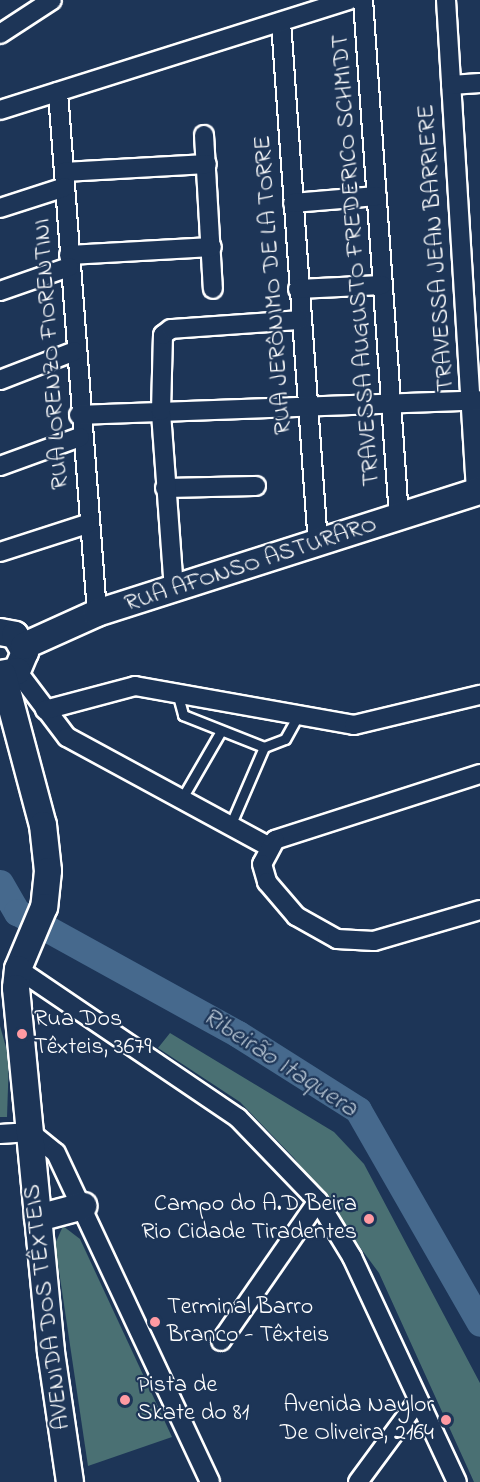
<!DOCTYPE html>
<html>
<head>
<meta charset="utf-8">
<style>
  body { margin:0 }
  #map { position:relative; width:480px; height:1482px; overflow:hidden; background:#1d3557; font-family:"Indie Flower",sans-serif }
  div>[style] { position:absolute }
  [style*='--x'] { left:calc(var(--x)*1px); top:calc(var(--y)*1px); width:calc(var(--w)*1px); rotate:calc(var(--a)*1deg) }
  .green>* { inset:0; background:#4a7073 }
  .river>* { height:27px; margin:-13.5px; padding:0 13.5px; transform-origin:13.5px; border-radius:13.5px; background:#46698d }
  .roads { filter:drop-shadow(2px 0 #fff) drop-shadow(-2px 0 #fff) drop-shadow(0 2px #fff) drop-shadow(0 -2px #fff) }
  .lane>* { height:9px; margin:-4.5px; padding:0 4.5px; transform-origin:4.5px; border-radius:4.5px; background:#1d3557 }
  .street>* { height:18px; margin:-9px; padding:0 9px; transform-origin:9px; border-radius:9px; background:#1d3557 }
  .secondary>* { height:26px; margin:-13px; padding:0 13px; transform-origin:13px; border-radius:13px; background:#1d3557 }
  .dots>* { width:16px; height:16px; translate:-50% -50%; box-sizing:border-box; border:3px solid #1d3557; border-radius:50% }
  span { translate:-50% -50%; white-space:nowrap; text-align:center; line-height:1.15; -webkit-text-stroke:4.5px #1d3557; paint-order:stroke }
  .street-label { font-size:24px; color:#fff }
  .poi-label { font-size:24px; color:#fff }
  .left { translate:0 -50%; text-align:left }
  .right { translate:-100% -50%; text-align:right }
  .water-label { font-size:26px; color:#b5c3d1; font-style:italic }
</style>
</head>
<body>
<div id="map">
  <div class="green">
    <i style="clip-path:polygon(0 1026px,9px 1058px,7px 1117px,0 1117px)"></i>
    <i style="clip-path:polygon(170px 1033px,334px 1132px,364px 1164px,480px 1383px,480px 1482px,474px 1482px,379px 1273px,294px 1158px,240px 1102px,158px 1048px)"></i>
    <i style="clip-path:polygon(63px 1226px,80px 1239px,172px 1437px,88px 1466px,55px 1244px)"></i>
  </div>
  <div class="river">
    <i style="--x:0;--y:883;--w:34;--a:60"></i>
    <i style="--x:17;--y:912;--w:252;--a:28.9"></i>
    <i style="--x:238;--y:1034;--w:142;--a:32.3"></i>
    <i style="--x:358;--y:1110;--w:245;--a:60.2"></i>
  </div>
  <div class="roads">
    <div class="lane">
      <i style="--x:177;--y:692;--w:24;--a:75"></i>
      <i style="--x:183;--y:715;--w:87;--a:21.6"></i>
      <i style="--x:181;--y:800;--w:80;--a:-59.9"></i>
      <i style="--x:230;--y:826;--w:86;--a:-66.7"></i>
      <i style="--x:264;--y:747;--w:22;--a:-21"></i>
      <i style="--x:285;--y:739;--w:26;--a:-61"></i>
    </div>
    <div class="street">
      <i style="--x:363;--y:0;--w:518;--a:86.02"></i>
      <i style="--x:446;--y:0;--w:493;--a:86.5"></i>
      <i style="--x:281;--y:22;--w:523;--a:85.95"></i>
      <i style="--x:0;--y:34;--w:62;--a:-33.2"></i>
      <i style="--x:451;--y:85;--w:29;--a:-4"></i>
      <i style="--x:58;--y:92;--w:522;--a:85.72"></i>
      <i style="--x:0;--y:110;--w:366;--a:-17.5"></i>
      <i style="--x:204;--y:135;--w:154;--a:86.7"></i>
      <i style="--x:64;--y:172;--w:143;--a:-3.2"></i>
      <i style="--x:293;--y:203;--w:84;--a:-4.8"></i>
      <i style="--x:0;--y:208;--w:68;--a:-17.9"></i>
      <i style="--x:69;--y:255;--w:143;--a:-3.2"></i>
      <i style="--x:298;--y:289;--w:84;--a:-2.7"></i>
      <i style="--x:0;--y:291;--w:73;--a:-19.2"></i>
      <i style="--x:0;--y:380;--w:80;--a:-21.1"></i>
      <i style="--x:79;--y:415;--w:401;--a:-2.1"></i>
      <i style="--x:0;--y:466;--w:85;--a:-19.9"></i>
      <i style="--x:165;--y:488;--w:91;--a:-1.3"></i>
      <i style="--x:0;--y:552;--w:91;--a:-17.8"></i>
      <i style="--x:174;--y:590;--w:179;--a:-94.2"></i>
      <i style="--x:161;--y:411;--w:76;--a:-88.5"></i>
      <i style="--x:163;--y:335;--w:10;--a:-37"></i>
      <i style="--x:171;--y:329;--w:129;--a:-4"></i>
      <i style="--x:17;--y:671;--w:83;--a:52.9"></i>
      <i style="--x:67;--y:737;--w:231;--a:28.5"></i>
      <i style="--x:45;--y:710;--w:93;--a:-14.9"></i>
      <i style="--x:135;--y:686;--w:222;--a:10.1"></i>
      <i style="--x:354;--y:725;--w:129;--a:-13.5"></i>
      <i style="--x:480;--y:774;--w:215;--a:162.2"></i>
      <i style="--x:275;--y:840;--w:27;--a:118"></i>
      <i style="--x:262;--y:864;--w:19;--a:74"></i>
      <i style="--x:267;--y:882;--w:45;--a:49.5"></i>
      <i style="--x:296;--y:916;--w:47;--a:29.3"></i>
      <i style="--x:337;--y:939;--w:37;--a:3"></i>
      <i style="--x:374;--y:941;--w:110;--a:-16.3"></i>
      <i style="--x:18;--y:969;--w:266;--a:34.1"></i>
      <i style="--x:238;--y:1118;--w:115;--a:46.1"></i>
      <i style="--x:318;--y:1201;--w:66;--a:58.7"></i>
      <i style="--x:352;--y:1257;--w:248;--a:65"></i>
      <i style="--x:0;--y:1134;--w:30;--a:-4"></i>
      <i style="--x:30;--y:1132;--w:33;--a:39"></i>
      <i style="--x:56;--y:1153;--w:363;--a:64.9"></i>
      <i style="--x:221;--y:1341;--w:170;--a:-55.3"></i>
      <i style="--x:358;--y:1482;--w:99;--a:-53.6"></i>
    </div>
    <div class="secondary">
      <i style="--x:0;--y:632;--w:15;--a:11"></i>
      <i style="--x:15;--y:635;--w:20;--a:60"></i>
      <i style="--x:25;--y:652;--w:21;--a:113"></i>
      <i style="--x:17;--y:671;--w:17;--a:170"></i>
      <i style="--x:24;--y:646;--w:80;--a:-24.3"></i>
      <i style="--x:97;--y:613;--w:402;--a:-17.7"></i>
      <i style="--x:3;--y:675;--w:155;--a:75.1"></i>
      <i style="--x:43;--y:825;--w:46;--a:83.8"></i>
      <i style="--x:48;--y:871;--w:36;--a:96"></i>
      <i style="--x:44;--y:907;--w:67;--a:112.8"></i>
      <i style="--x:18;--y:969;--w:19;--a:96"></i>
      <i style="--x:16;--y:988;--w:366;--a:84.5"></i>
      <i style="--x:51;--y:1352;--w:131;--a:81.7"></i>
      <i style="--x:38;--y:1218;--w:47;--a:-14.9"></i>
    </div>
  </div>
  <div class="dots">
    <i style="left:22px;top:1034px;background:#ff9aa2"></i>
    <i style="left:369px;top:1219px;background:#ff9aa2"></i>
    <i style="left:155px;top:1322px;background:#ff9aa2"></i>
    <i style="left:125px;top:1400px;background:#ff9aa2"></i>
    <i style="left:446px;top:1420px;background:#ff9aa2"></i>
  </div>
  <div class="street-label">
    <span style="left:437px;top:248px;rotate:-94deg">TRAVESSA JEAN BARRIERE</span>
    <span style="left:357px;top:260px;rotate:-94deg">TRAVESSA AUGUSTO FREDERICO SCHMIDT</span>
    <span style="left:274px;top:285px;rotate:-94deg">RUA JERÔNIMO DE LA TORRE</span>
    <span style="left:52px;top:354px;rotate:-94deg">RUA LORENZO FIORENTINI</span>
    <span style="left:251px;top:565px;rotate:-18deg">RUA AFONSO ASTURARO</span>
    <span style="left:48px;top:1307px;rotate:-97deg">AVENIDA DOS TÊXTEIS</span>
  </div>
  <div class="poi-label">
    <span class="left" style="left:34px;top:1034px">Rua Dos<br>Têxteis, 3679</span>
    <span class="right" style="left:357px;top:1219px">Campo do A.D Beira<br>Rio Cidade Tiradentes</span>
    <span class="left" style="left:167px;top:1322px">Terminal Barro<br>Branco - Têxteis</span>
    <span class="left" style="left:137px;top:1400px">Pista de<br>Skate do 81</span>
    <span class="right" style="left:434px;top:1420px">Avenida Naylor<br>De Oliveira, 2164</span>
  </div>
  <div class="water-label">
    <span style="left:279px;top:1064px;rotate:33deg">Ribeirão Itaquera</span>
  </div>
</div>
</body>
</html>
